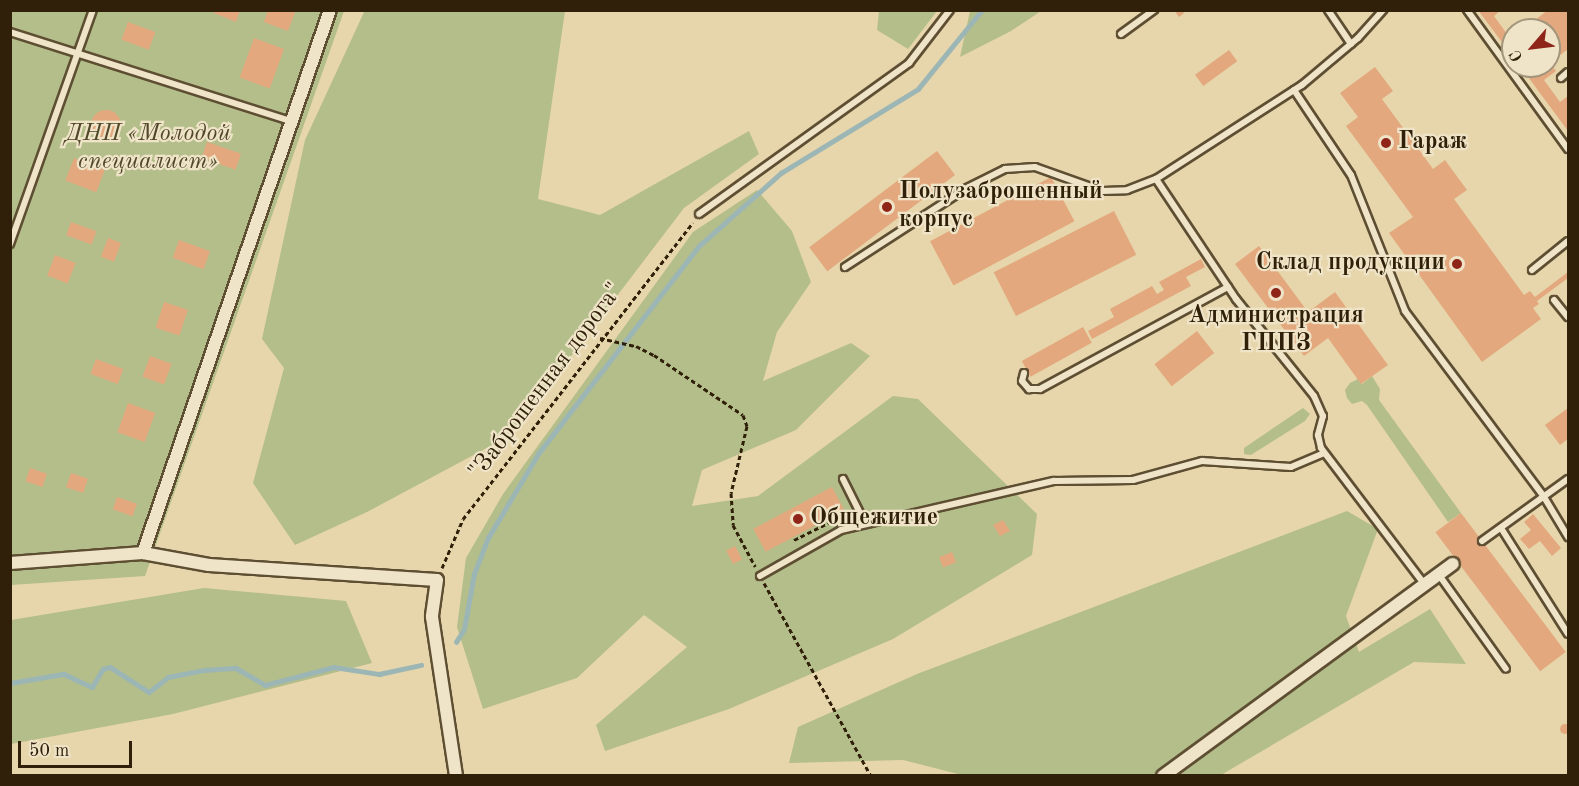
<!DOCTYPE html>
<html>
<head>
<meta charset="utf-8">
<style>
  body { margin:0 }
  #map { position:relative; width:1579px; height:786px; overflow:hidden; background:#e7d6ab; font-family:"Old Standard TT",serif }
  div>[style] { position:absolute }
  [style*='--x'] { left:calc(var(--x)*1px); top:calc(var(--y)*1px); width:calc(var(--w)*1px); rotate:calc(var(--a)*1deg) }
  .green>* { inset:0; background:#b4be8a }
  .stream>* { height:4.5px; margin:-2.25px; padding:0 2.25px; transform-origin:2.25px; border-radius:2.25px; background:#9cb6b5 }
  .building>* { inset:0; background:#e3a87e; transform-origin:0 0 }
  .round { border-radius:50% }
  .path>* { height:3px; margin-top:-1.5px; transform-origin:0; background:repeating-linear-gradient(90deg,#302009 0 4.5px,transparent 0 7.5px) }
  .roads { filter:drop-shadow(2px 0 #5e4e32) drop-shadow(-2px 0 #5e4e32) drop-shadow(0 2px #5e4e32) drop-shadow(0 -2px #5e4e32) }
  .lane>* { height:6px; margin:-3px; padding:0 3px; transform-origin:3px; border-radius:3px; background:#efe4c8 }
  .street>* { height:12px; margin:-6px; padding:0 6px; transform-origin:6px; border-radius:6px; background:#efe4c8 }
  .dots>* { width:16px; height:16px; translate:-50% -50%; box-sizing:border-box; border:3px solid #efe4c8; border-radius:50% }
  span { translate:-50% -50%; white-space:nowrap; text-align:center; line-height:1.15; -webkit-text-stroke:4.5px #efe4c8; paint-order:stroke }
  .park-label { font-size:24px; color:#514829; font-style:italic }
  .poi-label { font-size:24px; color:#302009; font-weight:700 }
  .left { translate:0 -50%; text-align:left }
  .right { translate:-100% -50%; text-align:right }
  .street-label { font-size:24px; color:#302009 }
  .frame { position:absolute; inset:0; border:12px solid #302009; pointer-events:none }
  .north { position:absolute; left:1501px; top:18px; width:60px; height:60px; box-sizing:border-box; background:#efe4c8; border:2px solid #a3967c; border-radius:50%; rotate:242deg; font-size:16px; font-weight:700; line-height:24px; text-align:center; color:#302009 }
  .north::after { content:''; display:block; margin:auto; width:21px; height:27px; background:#8f2418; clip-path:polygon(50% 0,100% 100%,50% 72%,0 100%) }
  .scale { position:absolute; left:18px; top:741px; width:114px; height:27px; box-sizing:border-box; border:3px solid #302009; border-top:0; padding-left:8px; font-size:18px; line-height:21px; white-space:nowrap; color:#302009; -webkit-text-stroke:4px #efe4c8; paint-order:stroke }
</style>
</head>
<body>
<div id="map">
  <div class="green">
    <i style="clip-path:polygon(365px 10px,565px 11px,538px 199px,600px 215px,749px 131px,759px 154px,684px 208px,511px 435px,367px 512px,295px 545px,253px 483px,284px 368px,262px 339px,305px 140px)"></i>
    <i style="clip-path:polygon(11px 11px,344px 11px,145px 576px,11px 585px)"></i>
    <i style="clip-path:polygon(879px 11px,879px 10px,937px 11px,908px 49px,877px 30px)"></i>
    <i style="clip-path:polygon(970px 11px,970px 10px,1041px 11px,1011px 31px,960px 57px)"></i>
    <i style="clip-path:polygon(757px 190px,792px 231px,811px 282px,777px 332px,763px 381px,851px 343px,870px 356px,796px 430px,702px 470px,692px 506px,758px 496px,893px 396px,918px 399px,1037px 514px,1032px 555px,893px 639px,729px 709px,605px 751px,596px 725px,687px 647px,644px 615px,577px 678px,483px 709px,457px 627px,466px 558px,503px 494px,693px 232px)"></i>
    <i style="clip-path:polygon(1372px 376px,1380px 389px,1379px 400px,1461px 513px,1448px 522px,1367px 405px,1362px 401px,1352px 404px,1347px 398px,1345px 390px,1350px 383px,1358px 379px,1362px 384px)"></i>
    <i style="clip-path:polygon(1303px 408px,1310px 414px,1305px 421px,1251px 455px,1244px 454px,1244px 448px)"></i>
    <i style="clip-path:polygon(1347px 511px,1378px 529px,1346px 616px,1359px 652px,1430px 609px,1466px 664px,1414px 662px,1221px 775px,966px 776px,903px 760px,789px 763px,798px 727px,917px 674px)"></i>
    <i style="clip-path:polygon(204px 588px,346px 601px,372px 663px,173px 714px,11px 744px,11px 620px)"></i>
  </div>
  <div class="stream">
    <i style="--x:456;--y:642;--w:15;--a:-58"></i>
    <i style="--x:464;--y:629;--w:56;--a:-79.7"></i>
    <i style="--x:474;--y:574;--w:39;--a:-69"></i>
    <i style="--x:488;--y:538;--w:98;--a:-59.2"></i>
    <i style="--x:538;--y:454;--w:263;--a:-52.3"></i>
    <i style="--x:699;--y:246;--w:110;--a:-41.7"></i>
    <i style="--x:781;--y:173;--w:161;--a:-31.5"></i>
    <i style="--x:918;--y:89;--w:102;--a:-51"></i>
    <i style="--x:10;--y:683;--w:55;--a:-9.5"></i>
    <i style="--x:64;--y:674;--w:31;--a:25"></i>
    <i style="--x:92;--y:687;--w:21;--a:-59"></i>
    <i style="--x:103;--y:669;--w:7;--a:-16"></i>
    <i style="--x:110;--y:667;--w:46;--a:32.7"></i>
    <i style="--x:149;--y:692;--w:24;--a:-38"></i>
    <i style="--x:168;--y:677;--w:37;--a:-11"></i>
    <i style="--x:204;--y:670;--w:32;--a:-4"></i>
    <i style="--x:236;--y:668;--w:34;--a:30"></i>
    <i style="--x:265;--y:685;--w:71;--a:-14.6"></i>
    <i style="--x:334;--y:667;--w:46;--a:8.8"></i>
    <i style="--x:379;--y:674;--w:43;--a:-12.1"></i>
  </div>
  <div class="building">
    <i style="clip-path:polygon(215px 10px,240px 10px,236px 22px,214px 13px)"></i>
    <i style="clip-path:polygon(268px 10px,296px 10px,288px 31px,264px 22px)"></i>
    <i style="clip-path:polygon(1174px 10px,1182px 10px,1184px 13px,1179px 17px)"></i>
    <i style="clip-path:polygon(1478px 10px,1501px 10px,1494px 16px,1510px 38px,1513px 36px,1513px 57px)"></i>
    <i style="clip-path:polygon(1548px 10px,1568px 10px,1568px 49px,1550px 63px,1556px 71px,1544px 80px,1560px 102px,1568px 96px,1568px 131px,1520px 66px,1549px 66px,1549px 30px,1522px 30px)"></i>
    <i style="left:128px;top:22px;width:29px;height:19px;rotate:20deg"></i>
    <i style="left:254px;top:38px;width:32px;height:42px;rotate:20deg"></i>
    <i style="left:1229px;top:50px;width:14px;height:42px;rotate:54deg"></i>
    <i style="clip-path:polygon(1375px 67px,1393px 91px,1382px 99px,1433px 169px,1445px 160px,1467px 190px,1454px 199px,1524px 295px,1530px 291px,1535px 297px,1568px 272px,1568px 278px,1537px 301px,1539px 304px,1533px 308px,1541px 319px,1482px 362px,1389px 233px,1413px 217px,1346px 126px,1358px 117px,1340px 93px)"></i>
    <i class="round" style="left:91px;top:110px;width:30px;height:30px"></i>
    <i style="left:207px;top:142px;width:36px;height:17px;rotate:19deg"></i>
    <i style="left:937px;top:151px;width:30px;height:160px;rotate:53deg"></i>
    <i style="left:74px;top:158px;width:33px;height:24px;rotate:21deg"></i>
    <i style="left:1051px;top:177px;width:50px;height:137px;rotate:62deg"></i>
    <i style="left:1114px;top:211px;width:49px;height:135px;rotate:63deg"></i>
    <i style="left:71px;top:222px;width:27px;height:14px;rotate:20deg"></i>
    <i style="left:108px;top:238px;width:14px;height:20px;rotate:21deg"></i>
    <i style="left:179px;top:240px;width:33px;height:19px;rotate:20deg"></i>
    <i style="clip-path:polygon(1259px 246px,1308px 312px,1335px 292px,1388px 365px,1361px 384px,1328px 338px,1304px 356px,1235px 264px)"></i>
    <i style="left:55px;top:255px;width:22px;height:22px;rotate:21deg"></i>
    <i style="clip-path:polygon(1201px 259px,1205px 267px,1186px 277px,1191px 286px,1092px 339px,1088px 331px,1114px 317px,1110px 309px,1152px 286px,1157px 294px,1164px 290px,1159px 282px)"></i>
    <i style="left:164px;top:302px;width:25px;height:27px;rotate:18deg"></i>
    <i style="left:1083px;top:327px;width:18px;height:70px;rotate:61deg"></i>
    <i style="left:1197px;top:331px;width:28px;height:54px;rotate:52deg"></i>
    <i style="left:150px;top:356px;width:23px;height:22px;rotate:20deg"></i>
    <i style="left:96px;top:359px;width:29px;height:16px;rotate:20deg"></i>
    <i style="left:128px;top:403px;width:29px;height:31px;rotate:20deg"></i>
    <i style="clip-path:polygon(1568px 408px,1568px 439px,1560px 445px,1545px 425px)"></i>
    <i style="left:30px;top:468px;width:18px;height:14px;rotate:19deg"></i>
    <i style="left:71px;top:473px;width:18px;height:15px;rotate:19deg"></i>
    <i style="left:832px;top:487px;width:26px;height:89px;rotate:62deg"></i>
    <i style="left:117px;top:497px;width:21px;height:13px;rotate:19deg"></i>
    <i style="left:1461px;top:513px;width:174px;height:32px;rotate:53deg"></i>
    <i style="clip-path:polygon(1533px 514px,1561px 548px,1552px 556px,1540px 541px,1529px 549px,1520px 539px,1531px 530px,1524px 522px)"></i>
    <i style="clip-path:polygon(1003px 520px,1010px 531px,1000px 536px,993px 525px)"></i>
    <i style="left:735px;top:546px;width:15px;height:10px;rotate:62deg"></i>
    <i style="left:952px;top:552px;width:11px;height:14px;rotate:68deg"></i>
    <i class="round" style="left:1560px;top:724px;width:10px;height:10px"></i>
  </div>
  <div class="path">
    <i style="--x:600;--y:338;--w:37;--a:13"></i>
    <i style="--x:636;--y:346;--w:20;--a:27"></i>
    <i style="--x:654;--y:355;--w:107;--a:34"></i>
    <i style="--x:743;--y:415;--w:12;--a:70"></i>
    <i style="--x:747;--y:426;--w:69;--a:103.4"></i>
    <i style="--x:731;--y:493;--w:32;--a:86"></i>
    <i style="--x:733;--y:525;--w:47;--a:61.8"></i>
    <i style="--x:794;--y:540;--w:60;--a:-26.6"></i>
    <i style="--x:442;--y:568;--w:53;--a:-66.8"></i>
    <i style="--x:463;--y:519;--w:375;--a:-52.2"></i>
    <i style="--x:764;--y:583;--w:221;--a:61"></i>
  </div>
  <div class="roads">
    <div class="lane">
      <i style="--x:1328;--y:10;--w:41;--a:55.9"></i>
      <i style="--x:1467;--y:10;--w:172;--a:54"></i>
      <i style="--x:10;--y:32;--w:294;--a:17.6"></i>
      <i style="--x:1121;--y:34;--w:41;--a:-36"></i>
      <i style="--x:1561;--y:78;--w:9;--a:-41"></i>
      <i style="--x:1294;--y:90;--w:102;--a:56.2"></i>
      <i style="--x:1351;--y:175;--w:146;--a:68.3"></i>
      <i style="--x:1405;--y:311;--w:232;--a:53.2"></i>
      <i style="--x:1544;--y:497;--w:47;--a:59"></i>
      <i style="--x:1156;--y:179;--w:174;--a:-32.8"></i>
      <i style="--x:1302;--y:85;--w:73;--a:-40"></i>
      <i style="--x:1358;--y:38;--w:38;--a:-48"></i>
      <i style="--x:699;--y:214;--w:259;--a:-35.7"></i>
      <i style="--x:909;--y:63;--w:67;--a:-52.3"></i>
      <i style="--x:10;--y:244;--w:248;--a:-70.5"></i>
      <i style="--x:845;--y:267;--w:143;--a:-33"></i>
      <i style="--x:965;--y:189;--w:45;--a:-26.6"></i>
      <i style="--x:1005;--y:169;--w:30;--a:-4"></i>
      <i style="--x:1035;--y:167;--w:71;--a:19.7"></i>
      <i style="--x:1102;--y:191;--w:25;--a:-2"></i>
      <i style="--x:1127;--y:190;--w:31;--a:-21"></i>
      <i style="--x:1156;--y:179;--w:144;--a:56.3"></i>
      <i style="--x:1236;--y:299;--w:124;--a:51.2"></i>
      <i style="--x:1314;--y:396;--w:22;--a:66"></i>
      <i style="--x:1323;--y:416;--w:20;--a:105"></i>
      <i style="--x:1318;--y:435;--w:13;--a:77"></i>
      <i style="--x:1321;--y:448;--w:172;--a:52.8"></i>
      <i style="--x:1532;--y:270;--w:46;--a:-38.9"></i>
      <i style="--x:1554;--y:300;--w:22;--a:51"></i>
      <i style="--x:1024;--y:373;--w:8;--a:104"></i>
      <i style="--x:1022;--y:381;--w:11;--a:49"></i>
      <i style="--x:1029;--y:389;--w:11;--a:0"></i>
      <i style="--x:1040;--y:389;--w:214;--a:-28.5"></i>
      <i style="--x:843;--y:479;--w:49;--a:63.4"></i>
      <i style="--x:1501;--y:528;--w:125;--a:57.7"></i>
      <i style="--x:1482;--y:541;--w:106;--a:-35.8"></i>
      <i style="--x:1439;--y:575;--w:115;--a:54.5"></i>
      <i style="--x:760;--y:576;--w:93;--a:-29.6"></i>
      <i style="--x:841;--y:530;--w:219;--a:-13"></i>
      <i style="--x:1054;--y:481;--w:79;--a:-0.7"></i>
      <i style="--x:1133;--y:480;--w:72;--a:-15.4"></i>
      <i style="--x:1202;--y:461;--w:89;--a:3.9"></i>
      <i style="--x:1291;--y:467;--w:36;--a:-23"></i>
    </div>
    <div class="street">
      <i style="--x:143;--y:553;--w:574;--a:-71"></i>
      <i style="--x:10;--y:563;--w:133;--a:-4.3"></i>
      <i style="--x:143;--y:553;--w:67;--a:10.3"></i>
      <i style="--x:209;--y:565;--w:228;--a:3.8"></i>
      <i style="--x:437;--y:580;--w:37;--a:98"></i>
      <i style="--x:432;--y:617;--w:161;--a:81.4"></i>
      <i style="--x:1163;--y:776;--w:359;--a:-36.2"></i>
    </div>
  </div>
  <div class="dots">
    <i style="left:1386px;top:143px;background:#8f2418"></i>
    <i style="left:887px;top:207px;background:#8f2418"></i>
    <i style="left:1457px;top:264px;background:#8f2418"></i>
    <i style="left:1276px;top:293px;background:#8f2418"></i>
    <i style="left:798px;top:519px;background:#8f2418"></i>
  </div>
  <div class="park-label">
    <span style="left:148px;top:149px">ДНП «Молодой<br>специалист»</span>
  </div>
  <div class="poi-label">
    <span class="left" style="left:1398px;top:143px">Гараж</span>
    <span class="left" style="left:899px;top:207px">Полузаброшенный<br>корпус</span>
    <span class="right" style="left:1445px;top:264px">Склад продукции</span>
    <span style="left:1276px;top:331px">Администрация<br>ГППЗ</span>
    <span class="left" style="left:810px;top:519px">Общежитие</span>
  </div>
  <div class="street-label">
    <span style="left:547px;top:382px;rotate:-53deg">"Заброшенная дорога"</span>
  </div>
  <div class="frame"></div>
  <div class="north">С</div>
  <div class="scale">50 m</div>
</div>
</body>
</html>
